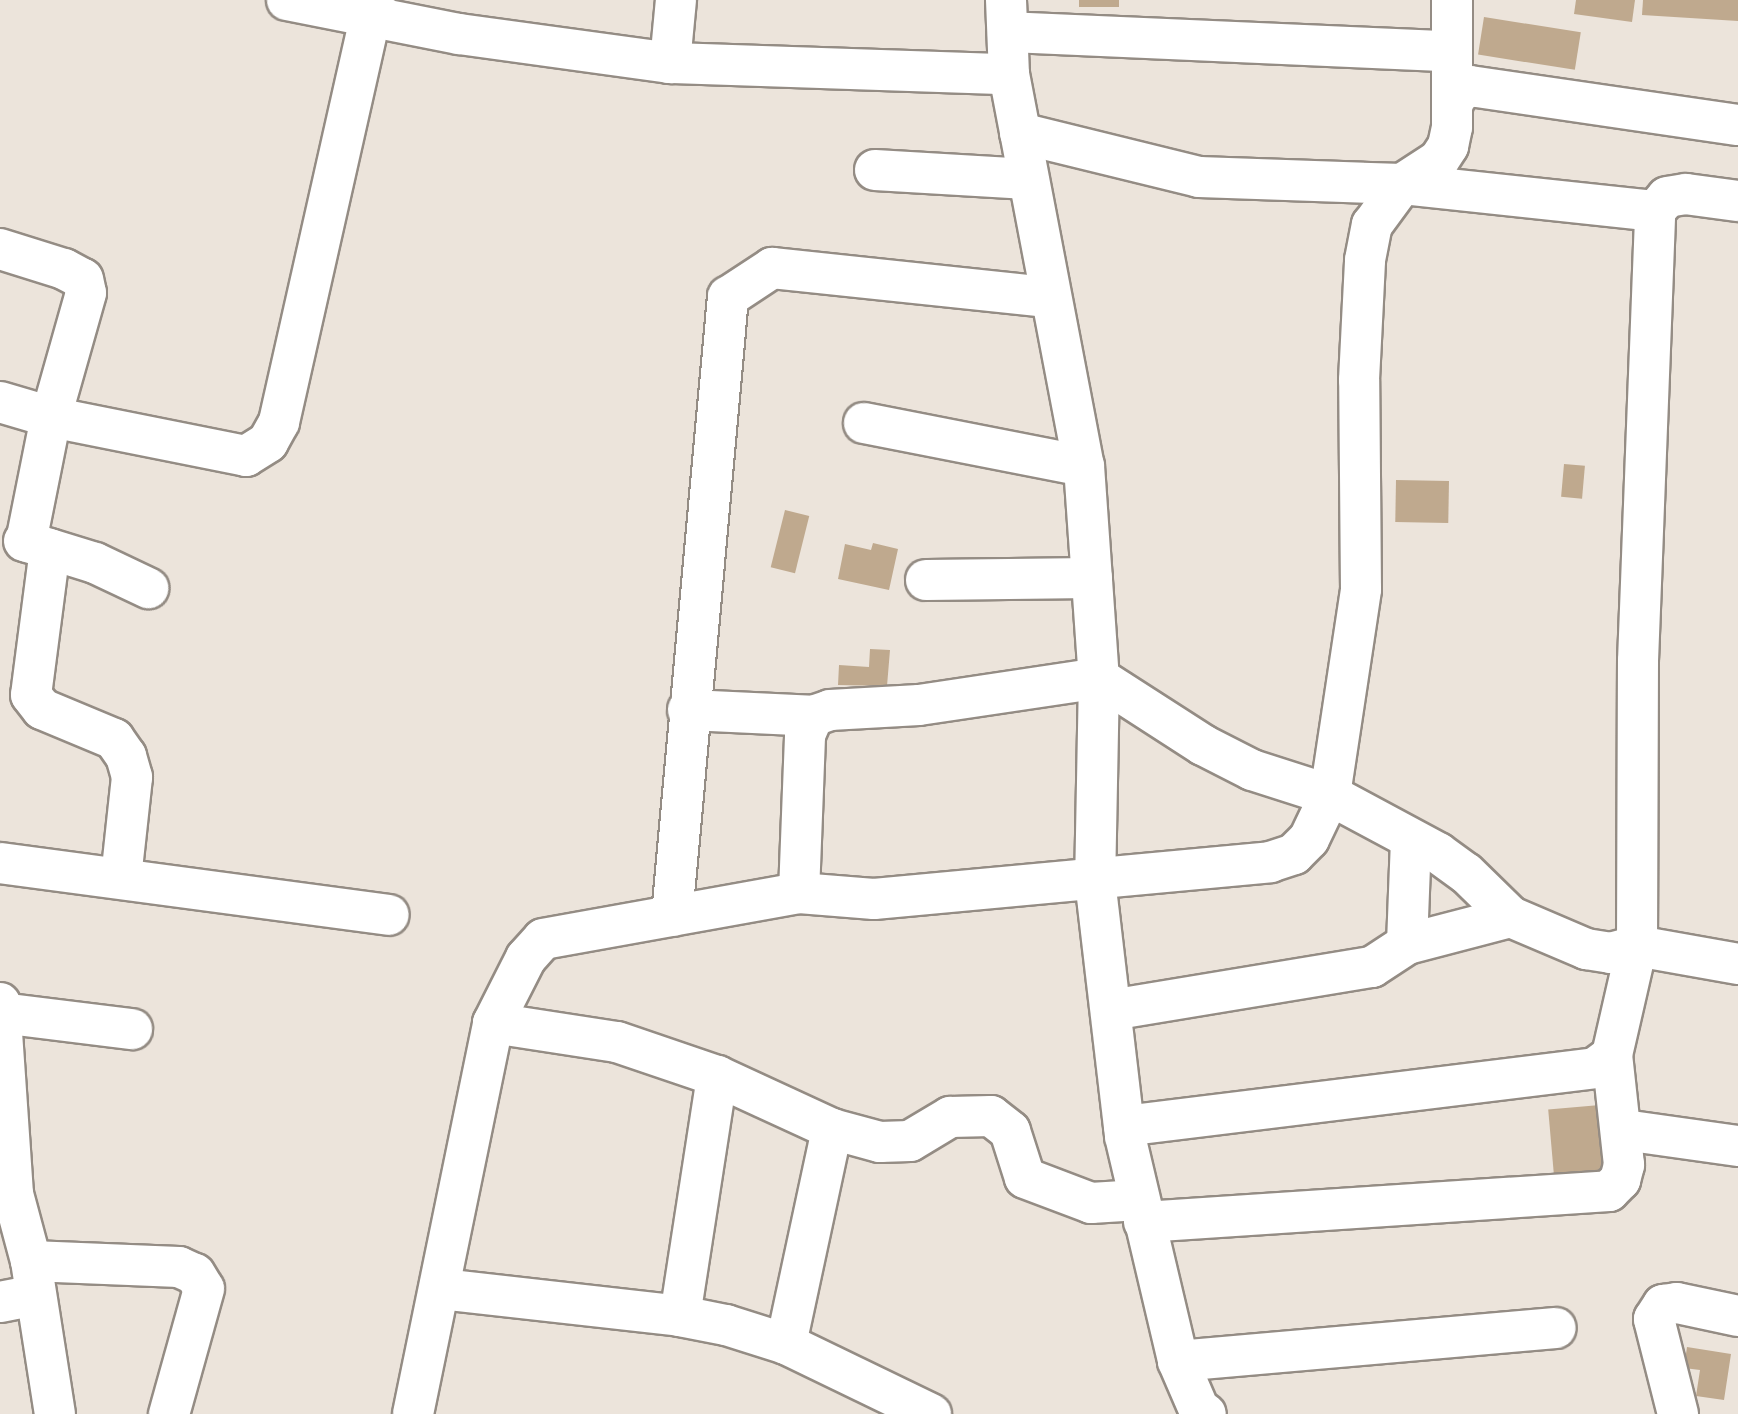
<!DOCTYPE html>
<html>
<head>
<meta charset="utf-8">
<style>
  body { margin:0 }
  #map { position:relative; width:1738px; height:1414px; overflow:hidden; background:#ece4db; font-family:Inter,sans-serif }
  div>[style] { position:absolute }
  [style*='--x'] { left:calc(var(--x)*1px); top:calc(var(--y)*1px); width:calc(var(--w)*1px); rotate:calc(var(--a)*1deg) }
  .building>* { inset:0; background:#bfa98e; transform-origin:0 0 }
  .roads { filter:drop-shadow(2px 0 #948c84) drop-shadow(-2px 0 #948c84) drop-shadow(0 2px #948c84) drop-shadow(0 -2px #948c84) }
  .minor>* { height:40px; margin:-20px; padding:0 20px; transform-origin:20px; border-radius:20px; background:#fff }
  span { translate:-50% -50%; white-space:nowrap; text-align:center; line-height:1.15; -webkit-text-stroke:8px #ece4db; paint-order:stroke }
</style>
</head>
<body>
<div id="map">
  <div class="building">
    <i style="left:1079px;top:0;width:40px;height:7px"></i>
    <i style="clip-path:polygon(1576px 0,1635px 0,1632px 22px,1574px 14px)"></i>
    <i style="clip-path:polygon(1643px 0,1738px 0,1738px 21px,1642px 15px)"></i>
    <i style="left:1484px;top:17px;width:98px;height:38px;rotate:9deg"></i>
    <i style="left:1564px;top:464px;width:21px;height:33px;rotate:5deg"></i>
    <i style="left:1396px;top:480px;width:53px;height:42px;rotate:1deg"></i>
    <i style="left:785px;top:510px;width:25px;height:59px;rotate:14deg"></i>
    <i style="clip-path:polygon(873px 543px,898px 549px,889px 590px,838px 579px,845px 544px,871px 550px)"></i>
    <i style="clip-path:polygon(870px 649px,890px 650px,887px 686px,838px 685px,839px 665px,869px 667px)"></i>
    <i style="left:1600px;top:1105px;width:71px;height:52px;rotate:85deg"></i>
    <i style="clip-path:polygon(1687px 1347px,1731px 1354px,1724px 1400px,1696px 1396px,1700px 1370px,1684px 1368px)"></i>
  </div>
  <div class="roads">
    <div class="minor">
      <i style="--x:287;--y:0;--w:175;--a:11.2"></i>
      <i style="--x:459;--y:34;--w:213;--a:7.8"></i>
      <i style="--x:670;--y:63;--w:339;--a:1.9"></i>
      <i style="--x:1006;--y:0;--w:74;--a:87.7"></i>
      <i style="--x:1009;--y:74;--w:399;--a:79.2"></i>
      <i style="--x:1084;--y:466;--w:213;--a:86"></i>
      <i style="--x:1099;--y:678;--w:202;--a:91.1"></i>
      <i style="--x:1095;--y:880;--w:258;--a:83.3"></i>
      <i style="--x:1125;--y:1136;--w:231;--a:76.7"></i>
      <i style="--x:1178;--y:1361;--w:56;--a:66.7"></i>
      <i style="--x:1200;--y:1412;--w:6;--a:18"></i>
      <i style="--x:1008;--y:32;--w:442;--a:2.5"></i>
      <i style="--x:670;--y:63;--w:63;--a:-84.6"></i>
      <i style="--x:1452;--y:106;--w:13;--a:-67"></i>
      <i style="--x:1457;--y:94;--w:15;--a:-32"></i>
      <i style="--x:1470;--y:86;--w:271;--a:8.3"></i>
      <i style="--x:1020;--y:133;--w:184;--a:13.8"></i>
      <i style="--x:1199;--y:177;--w:203;--a:2"></i>
      <i style="--x:1402;--y:184;--w:254;--a:6.1"></i>
      <i style="--x:875;--y:170;--w:153;--a:3.4"></i>
      <i style="--x:0;--y:249;--w:67;--a:17.4"></i>
      <i style="--x:64;--y:269;--w:21;--a:28"></i>
      <i style="--x:83;--y:279;--w:14;--a:78"></i>
      <i style="--x:86;--y:293;--w:129;--a:105.8"></i>
      <i style="--x:51;--y:417;--w:127;--a:101.3"></i>
      <i style="--x:0;--y:402;--w:53;--a:16.4"></i>
      <i style="--x:51;--y:417;--w:199;--a:11.3"></i>
      <i style="--x:246;--y:456;--w:26;--a:-32"></i>
      <i style="--x:268;--y:442;--w:23;--a:-61"></i>
      <i style="--x:279;--y:422;--w:433;--a:-77.3"></i>
      <i style="--x:864;--y:423;--w:224;--a:11.1"></i>
      <i style="--x:24;--y:541;--w:74;--a:17.2"></i>
      <i style="--x:95;--y:563;--w:59;--a:25.3"></i>
      <i style="--x:50;--y:549;--w:147;--a:97.4"></i>
      <i style="--x:31;--y:695;--w:18;--a:52"></i>
      <i style="--x:42;--y:709;--w:78;--a:22.6"></i>
      <i style="--x:114;--y:739;--w:21;--a:55"></i>
      <i style="--x:126;--y:756;--w:22;--a:74"></i>
      <i style="--x:132;--y:777;--w:102;--a:96.2"></i>
      <i style="--x:926;--y:580;--w:166;--a:-0.7"></i>
      <i style="--x:688;--y:710;--w:125;--a:2.7"></i>
      <i style="--x:0;--y:863;--w:392;--a:7.6"></i>
      <i style="--x:799;--y:893;--w:158;--a:-87.8"></i>
      <i style="--x:805;--y:735;--w:21;--a:-67"></i>
      <i style="--x:813;--y:716;--w:18;--a:-19"></i>
      <i style="--x:830;--y:710;--w:89;--a:-3.2"></i>
      <i style="--x:919;--y:705;--w:182;--a:-8.5"></i>
      <i style="--x:1099;--y:678;--w:124;--a:32.8"></i>
      <i style="--x:1203;--y:745;--w:55;--a:27"></i>
      <i style="--x:1252;--y:770;--w:82;--a:17.8"></i>
      <i style="--x:1330;--y:795;--w:123;--a:28.2"></i>
      <i style="--x:1438;--y:853;--w:34;--a:36"></i>
      <i style="--x:1466;--y:873;--w:63;--a:44.4"></i>
      <i style="--x:1511;--y:917;--w:82;--a:23.1"></i>
      <i style="--x:1586;--y:949;--w:24;--a:9"></i>
      <i style="--x:1610;--y:953;--w:28;--a:-15"></i>
      <i style="--x:1637;--y:946;--w:103;--a:10.1"></i>
      <i style="--x:672;--y:916;--w:622;--a:-84.83"></i>
      <i style="--x:728;--y:297;--w:53;--a:-33.4"></i>
      <i style="--x:772;--y:268;--w:280;--a:6"></i>
      <i style="--x:1407;--y:944;--w:102;--a:-87.8"></i>
      <i style="--x:0;--y:1003;--w:191;--a:86.1"></i>
      <i style="--x:13;--y:1194;--w:69;--a:75"></i>
      <i style="--x:31;--y:1261;--w:155;--a:81.1"></i>
      <i style="--x:1111;--y:1010;--w:265;--a:-9.4"></i>
      <i style="--x:1372;--y:967;--w:42;--a:-33.3"></i>
      <i style="--x:1407;--y:944;--w:107;--a:-14.6"></i>
      <i style="--x:1;--y:1013;--w:132;--a:7"></i>
      <i style="--x:493;--y:1023;--w:125;--a:8.7"></i>
      <i style="--x:617;--y:1042;--w:106;--a:18.8"></i>
      <i style="--x:717;--y:1076;--w:127;--a:24.7"></i>
      <i style="--x:832;--y:1129;--w:50;--a:15.2"></i>
      <i style="--x:880;--y:1142;--w:30;--a:-2"></i>
      <i style="--x:910;--y:1141;--w:47;--a:-31"></i>
      <i style="--x:950;--y:1117;--w:41;--a:-1.4"></i>
      <i style="--x:991;--y:1116;--w:24;--a:38"></i>
      <i style="--x:1010;--y:1131;--w:49;--a:72.3"></i>
      <i style="--x:1025;--y:1178;--w:71;--a:20.7"></i>
      <i style="--x:1091;--y:1203;--w:48;--a:-3.6"></i>
      <i style="--x:1124;--y:1126;--w:475;--a:-7"></i>
      <i style="--x:1595;--y:1068;--w:21;--a:-37"></i>
      <i style="--x:1612;--y:1055;--w:112;--a:-77.1"></i>
      <i style="--x:1637;--y:946;--w:285;--a:-89.8"></i>
      <i style="--x:1638;--y:661;--w:450;--a:-87.8"></i>
      <i style="--x:1655;--y:211;--w:18;--a:-49"></i>
      <i style="--x:1667;--y:197;--w:19;--a:-9"></i>
      <i style="--x:1686;--y:194;--w:52;--a:7.7"></i>
      <i style="--x:1624;--y:1130;--w:115;--a:8"></i>
      <i style="--x:1144;--y:1222;--w:466;--a:-3.8"></i>
      <i style="--x:1609;--y:1191;--w:16;--a:-45"></i>
      <i style="--x:1620;--y:1180;--w:16;--a:-75"></i>
      <i style="--x:1624;--y:1165;--w:111;--a:-96.2"></i>
      <i style="--x:31;--y:1261;--w:148;--a:2.3"></i>
      <i style="--x:179;--y:1267;--w:17;--a:24"></i>
      <i style="--x:195;--y:1274;--w:17;--a:59"></i>
      <i style="--x:204;--y:1289;--w:130;--a:105.6"></i>
      <i style="--x:441;--y:1289;--w:241;--a:6.4"></i>
      <i style="--x:680;--y:1316;--w:47;--a:11.1"></i>
      <i style="--x:726;--y:1325;--w:63;--a:17.6"></i>
      <i style="--x:786;--y:1344;--w:161;--a:25.8"></i>
      <i style="--x:0;--y:1302;--w:36;--a:-11"></i>
      <i style="--x:680;--y:1316;--w:243;--a:-81.2"></i>
      <i style="--x:786;--y:1344;--w:220;--a:-77.9"></i>
      <i style="--x:1178;--y:1361;--w:379;--a:-5"></i>
      <i style="--x:413;--y:1414;--w:399;--a:-78.4"></i>
      <i style="--x:493;--y:1023;--w:73;--a:-63.1"></i>
      <i style="--x:526;--y:958;--w:25;--a:-48"></i>
      <i style="--x:543;--y:939;--w:260;--a:-10.2"></i>
      <i style="--x:799;--y:893;--w:75;--a:4.6"></i>
      <i style="--x:874;--y:899;--w:398;--a:-5.3"></i>
      <i style="--x:1270;--y:862;--w:25;--a:-18"></i>
      <i style="--x:1294;--y:854;--w:21;--a:-45"></i>
      <i style="--x:1309;--y:839;--w:49;--a:-64.5"></i>
      <i style="--x:1330;--y:795;--w:208;--a:-81.4"></i>
      <i style="--x:1361;--y:589;--w:209;--a:-90.5"></i>
      <i style="--x:1359;--y:380;--w:120;--a:-87.1"></i>
      <i style="--x:1365;--y:260;--w:36;--a:-79"></i>
      <i style="--x:1372;--y:225;--w:51;--a:-53.8"></i>
      <i style="--x:1402;--y:184;--w:44;--a:-33"></i>
      <i style="--x:1439;--y:160;--w:17;--a:-57"></i>
      <i style="--x:1448;--y:146;--w:19;--a:-78"></i>
      <i style="--x:1452;--y:127;--w:127;--a:-90"></i>
      <i style="--x:1678;--y:1414;--w:98;--a:-104.2"></i>
      <i style="--x:1654;--y:1319;--w:17;--a:-57"></i>
      <i style="--x:1663;--y:1305;--w:14;--a:-8"></i>
      <i style="--x:1677;--y:1303;--w:62;--a:12"></i>
    </div>
  </div>
</div>
</body>
</html>
